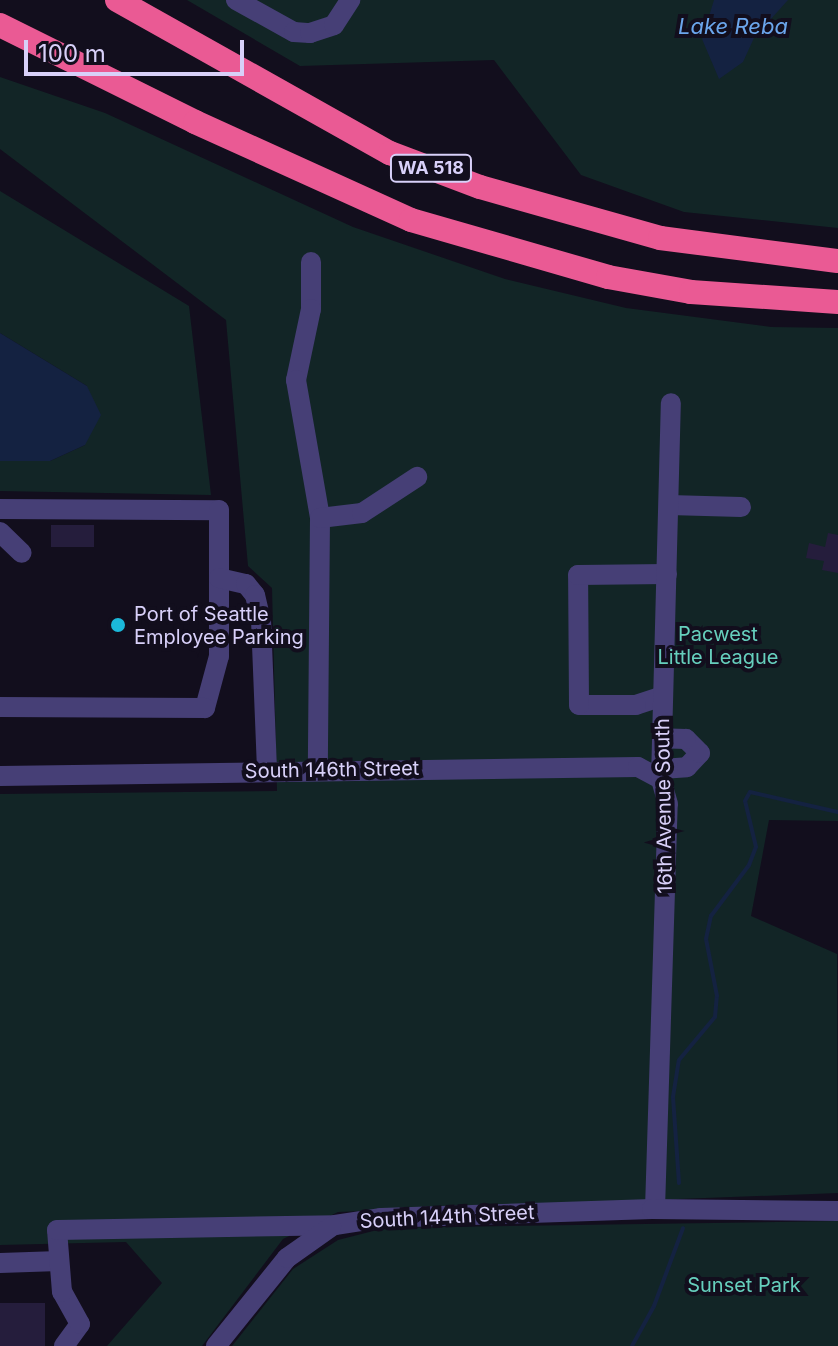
<!DOCTYPE html>
<html>
<head>
<meta charset="utf-8">
<style>
  body { margin:0 }
  #map { position:relative; width:838px; height:1346px; overflow:hidden; background:#120e1d; font-family:Inter,sans-serif }
  div>[style] { position:absolute }
  [style*='--x'] { left:calc(var(--x)*1px); top:calc(var(--y)*1px); width:calc(var(--w)*1px); rotate:calc(var(--a)*1deg) }
  .green>* { inset:0; background:#122526 }
  .water>* { inset:0; background:#142241 }
  .stream>* { height:4px; margin:-2px; padding:0 2px; transform-origin:2px; border-radius:2px; background:#142241 }
  .building>* { inset:0; background:#251d3c; transform-origin:0 0 }
  .minor>* { height:20px; margin:-10px; padding:0 10px; transform-origin:10px; border-radius:10px; background:#463f76 }
  .highway>* { height:24px; margin:-12px; padding:0 12px; transform-origin:12px; border-radius:12px; background:#ea5a94 }
  .dots>* { width:22px; height:22px; translate:-50% -50%; box-sizing:border-box; border:4px solid #120e1d; border-radius:50% }
  span { translate:-50% -50%; white-space:nowrap; text-align:center; line-height:1.15; -webkit-text-stroke:8px #120e1d; paint-order:stroke }
  .shield-label span { padding:2px 6px; background:#120e1d; border:2px solid; border-radius:6px; -webkit-text-stroke-width:0 }
  .shield-label { font-size:18px; color:#d8d0f9; font-weight:700 }
  .poi-label { font-size:20px; color:#d8d0f9 }
  .left { translate:0 -50%; text-align:left }
  .park-label { font-size:20px; color:#66cfbd }
  .street-label { font-size:20px; color:#d8d0f9 }
  .water-label { font-size:22px; color:#6ba6ec; font-style:italic }
  .scale { position:absolute; left:24px; top:40px; width:220px; height:36px; box-sizing:border-box; border:4px solid #d8d0f9; border-top:0; padding-left:10px; font-size:24px; line-height:28px; white-space:nowrap; color:#d8d0f9; -webkit-text-stroke:6px #120e1d; paint-order:stroke }
</style>
</head>
<body>
<div id="map">
  <div class="green">
    <i style="clip-path:polygon(187px 0,838px 0,838px 228px,684px 212px,581px 175px,494px 60px,300px 66px)"></i>
    <i style="clip-path:polygon(0 77px,105px 113px,353px 227px,505px 279px,626px 308px,771px 327px,838px 328px,838px 821px,769px 820px,751px 916px,837px 954px,838px 1193px,338px 1212px,283px 1239px,202px 1346px,107px 1346px,162px 1283px,126px 1242px,0 1245px,0 794px,277px 791px,272px 588px,248px 566px,226px 320px,0 149px)"></i>
    <i style="clip-path:polygon(0 191px,189px 306px,211px 495px,0 491px,0 461px,50px 461px,85px 445px,87px 386px,0 333px)"></i>
    <i style="clip-path:polygon(838px 1221px,838px 1346px,232px 1346px,293px 1269px,338px 1240px,385px 1228px)"></i>
  </div>
  <div class="water">
    <i style="clip-path:polygon(714px 0,788px 0,754px 38px,743px 62px,719px 79px,702px 39px)"></i>
    <i style="clip-path:polygon(0 333px,87px 386px,101px 415px,85px 445px,50px 461px,0 461px)"></i>
  </div>
  <div class="stream">
    <i style="--x:679;--y:1183;--w:86;--a:-94"></i>
    <i style="--x:673;--y:1097;--w:37;--a:-81"></i>
    <i style="--x:679;--y:1060;--w:56;--a:-50.1"></i>
    <i style="--x:715;--y:1017;--w:21;--a:-85"></i>
    <i style="--x:717;--y:996;--w:58;--a:-100.9"></i>
    <i style="--x:706;--y:939;--w:24;--a:-78"></i>
    <i style="--x:711;--y:916;--w:64;--a:-53.3"></i>
    <i style="--x:749;--y:865;--w:19;--a:-69"></i>
    <i style="--x:756;--y:847;--w:47;--a:-103.4"></i>
    <i style="--x:745;--y:801;--w:10;--a:-61"></i>
    <i style="--x:750;--y:792;--w:90;--a:12.8"></i>
    <i style="--x:632;--y:1346;--w:46;--a:-61.2"></i>
    <i style="--x:654;--y:1306;--w:83;--a:-69.6"></i>
  </div>
  <div class="building">
    <i style="left:51px;top:525px;width:43px;height:22px"></i>
    <i style="clip-path:polygon(828px 533px,838px 535px,838px 573px,822px 570px,824px 561px,806px 558px,809px 543px,825px 547px)"></i>
    <i style="left:0;top:1303px;width:45px;height:43px"></i>
  </div>
  <div class="minor">
    <i style="--x:236;--y:0;--w:66;--a:28.9"></i>
    <i style="--x:294;--y:32;--w:16;--a:4"></i>
    <i style="--x:310;--y:33;--w:25;--a:-18"></i>
    <i style="--x:334;--y:25;--w:30;--a:-57"></i>
    <i style="--x:311;--y:262;--w:47;--a:90"></i>
    <i style="--x:311;--y:309;--w:73;--a:101.9"></i>
    <i style="--x:296;--y:380;--w:140;--a:80.1"></i>
    <i style="--x:320;--y:518;--w:252;--a:90.5"></i>
    <i style="--x:669;--y:505;--w:72;--a:1.6"></i>
    <i style="--x:0;--y:509;--w:219;--a:0.3"></i>
    <i style="--x:219;--y:510;--w:146;--a:90"></i>
    <i style="--x:219;--y:656;--w:54;--a:105.1"></i>
    <i style="--x:205;--y:708;--w:205;--a:-179.7"></i>
    <i style="--x:320;--y:518;--w:42;--a:-6.8"></i>
    <i style="--x:362;--y:513;--w:66;--a:-33.2"></i>
    <i style="--x:0;--y:532;--w:30;--a:44"></i>
    <i style="--x:219;--y:578;--w:28;--a:13"></i>
    <i style="--x:246;--y:584;--w:14;--a:51"></i>
    <i style="--x:255;--y:595;--w:26;--a:77"></i>
    <i style="--x:261;--y:620;--w:150;--a:87.7"></i>
    <i style="--x:663;--y:696;--w:28;--a:162"></i>
    <i style="--x:636;--y:705;--w:57;--a:180"></i>
    <i style="--x:579;--y:705;--w:130;--a:-90.4"></i>
    <i style="--x:578;--y:575;--w:89;--a:-0.6"></i>
    <i style="--x:661;--y:769;--w:26;--a:-4"></i>
    <i style="--x:687;--y:767;--w:19;--a:-47"></i>
    <i style="--x:700;--y:753;--w:20;--a:-135"></i>
    <i style="--x:686;--y:739;--w:24;--a:-178"></i>
    <i style="--x:0;--y:776;--w:638;--a:-0.81"></i>
    <i style="--x:638;--y:767;--w:26;--a:28"></i>
    <i style="--x:655;--y:1209;--w:405;--a:-88.2"></i>
    <i style="--x:668;--y:804;--w:26;--a:-106"></i>
    <i style="--x:661;--y:779;--w:376;--a:-88.5"></i>
    <i style="--x:0;--y:1263;--w:59;--a:-1.9"></i>
    <i style="--x:64;--y:1346;--w:27;--a:-54"></i>
    <i style="--x:80;--y:1324;--w:37;--a:-119"></i>
    <i style="--x:62;--y:1292;--w:62;--a:-94.6"></i>
    <i style="--x:57;--y:1230;--w:278;--a:-1"></i>
    <i style="--x:335;--y:1225;--w:47;--a:-8.7"></i>
    <i style="--x:381;--y:1218;--w:271;--a:-1.9"></i>
    <i style="--x:652;--y:1209;--w:186;--a:0.6"></i>
    <i style="--x:216;--y:1346;--w:113;--a:-51.1"></i>
    <i style="--x:287;--y:1258;--w:54;--a:-35.2"></i>
  </div>
  <div class="highway">
    <i style="--x:117;--y:0;--w:313;--a:29.3"></i>
    <i style="--x:390;--y:153;--w:96;--a:20.7"></i>
    <i style="--x:480;--y:187;--w:187;--a:15.8"></i>
    <i style="--x:660;--y:238;--w:179;--a:7.4"></i>
    <i style="--x:0;--y:25;--w:218;--a:26.4"></i>
    <i style="--x:195;--y:122;--w:237;--a:24.4"></i>
    <i style="--x:411;--y:220;--w:205;--a:16.1"></i>
    <i style="--x:608;--y:277;--w:84;--a:10.2"></i>
    <i style="--x:691;--y:292;--w:147;--a:3.9"></i>
  </div>
  <div class="dots">
    <i style="left:118px;top:625px;background:#1bb8da"></i>
  </div>
  <div class="shield-label">
    <span style="left:431px;top:168px">WA 518</span>
  </div>
  <div class="poi-label">
    <span class="left" style="left:134px;top:626px">Port of Seattle<br>Employee Parking</span>
  </div>
  <div class="park-label">
    <span style="left:718px;top:646px">Pacwest<br>Little League</span>
    <span style="left:744px;top:1285px">Sunset Park</span>
  </div>
  <div class="street-label">
    <span style="left:332px;top:770px;rotate:-1deg">South 146th Street</span>
    <span style="left:664px;top:806px;rotate:-91deg">16th Avenue South</span>
    <span style="left:447px;top:1217px;rotate:-3deg">South 144th Street</span>
  </div>
  <div class="water-label">
    <span style="left:733px;top:27px">Lake Reba</span>
  </div>
  <div class="scale">100 m</div>
</div>
</body>
</html>
